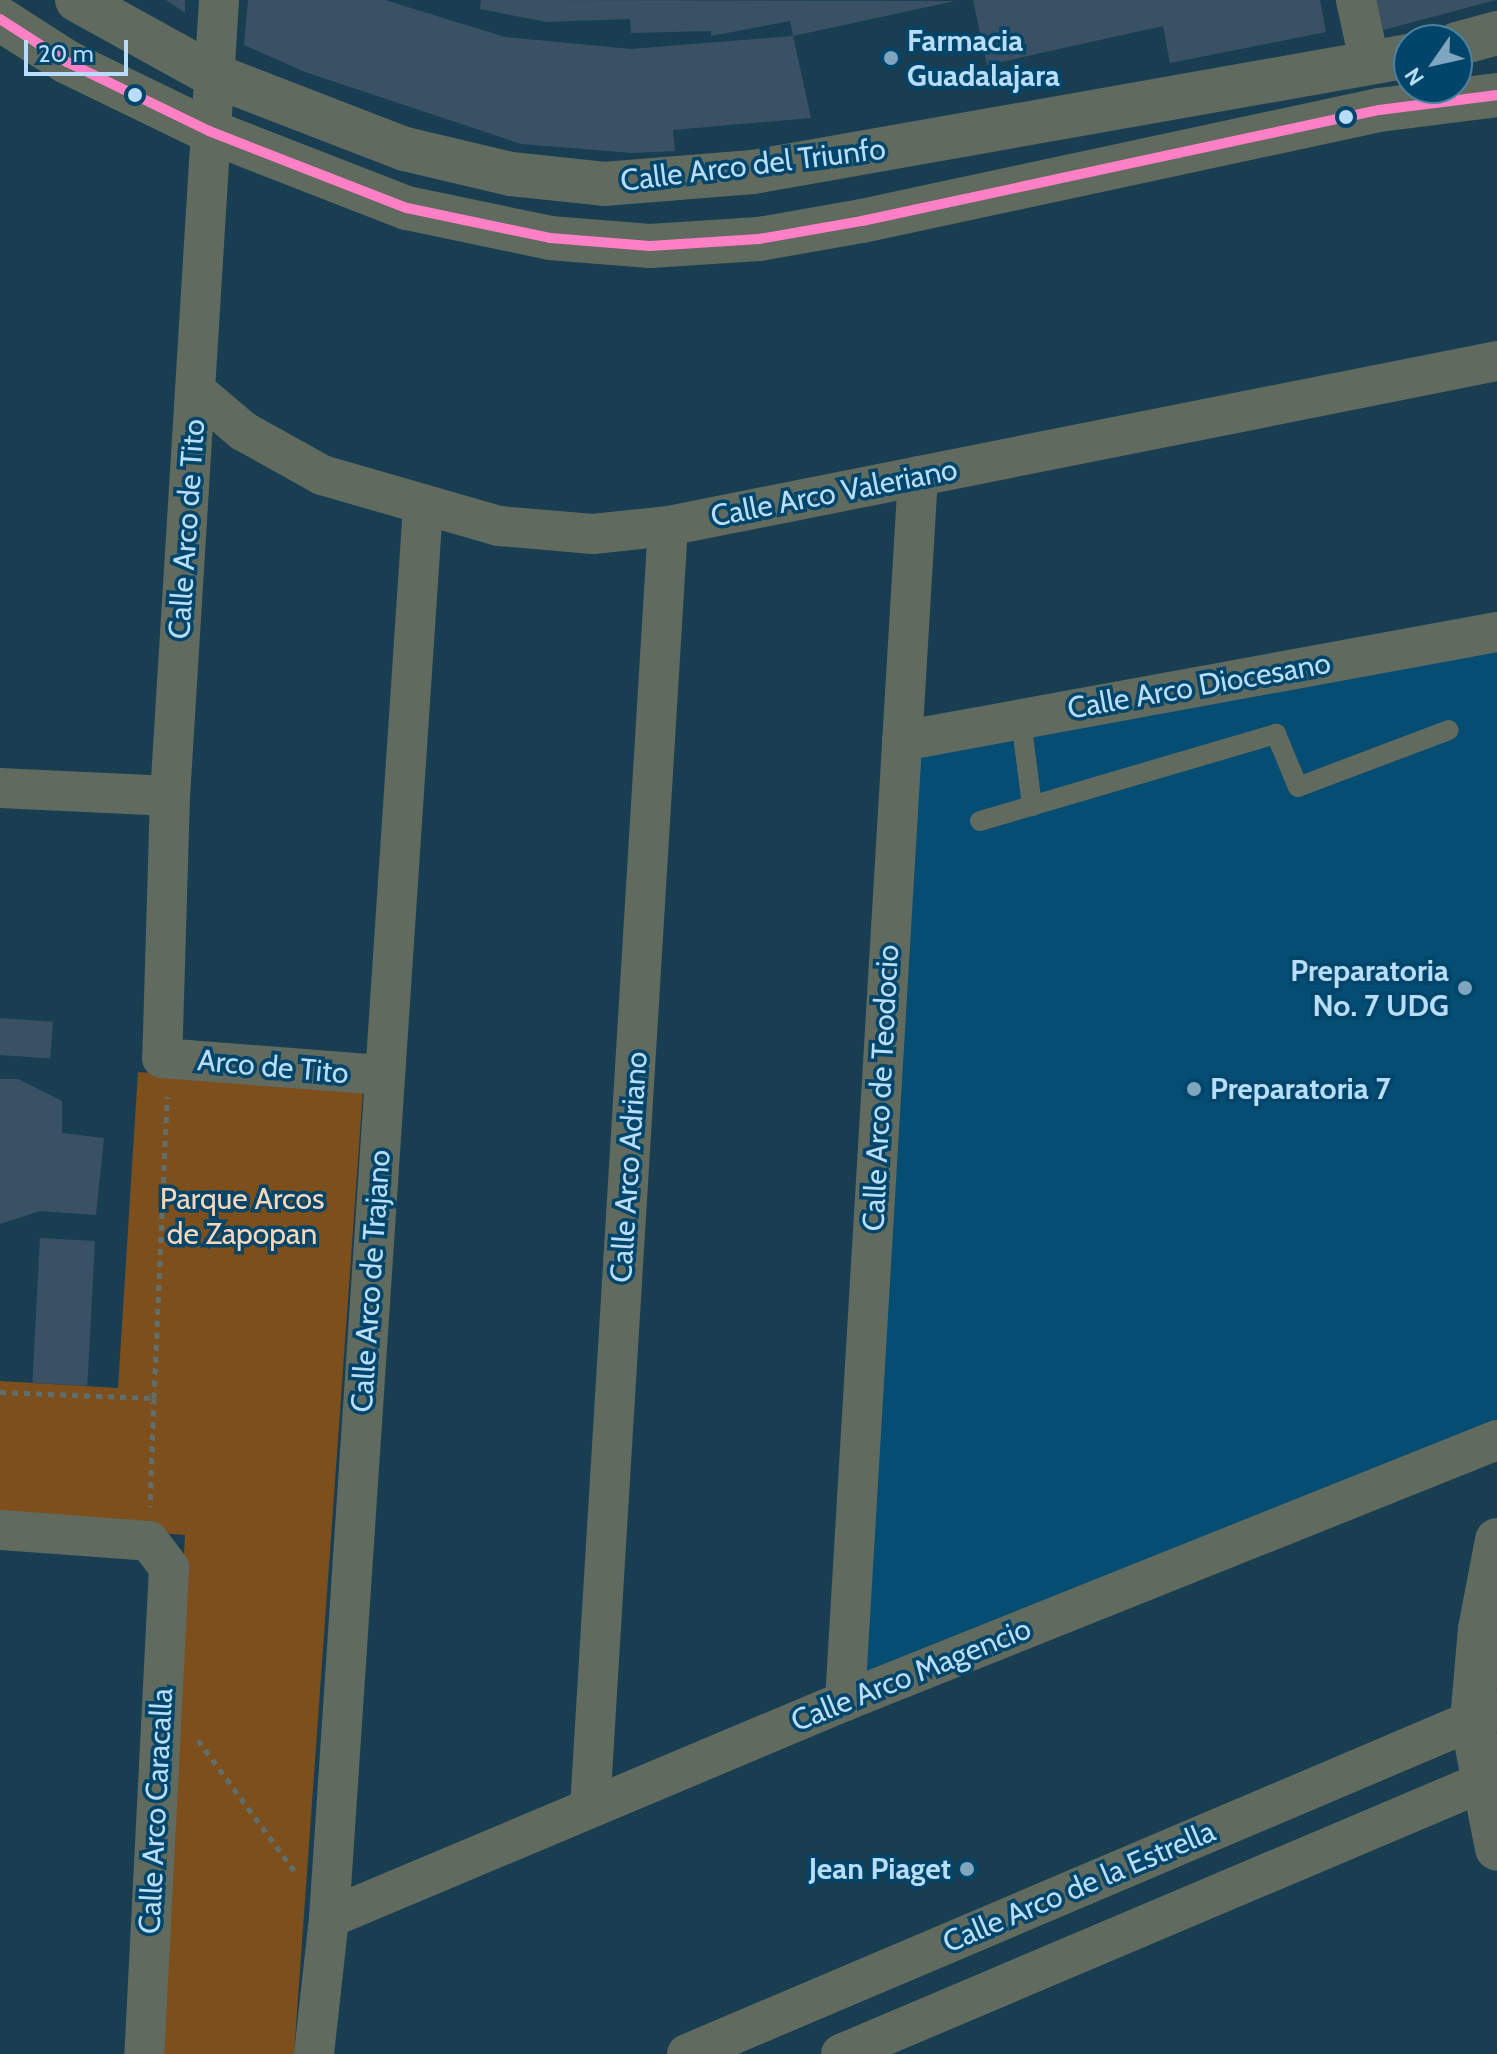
<!DOCTYPE html>
<html>
<head>
<meta charset="utf-8">
<style>
  body { margin:0 }
  #map { position:relative; width:1497px; height:2054px; overflow:hidden; background:#193e52; font-family:Cabin,sans-serif }
  div>[style] { position:absolute }
  [style*='--x'] { left:calc(var(--x)*1px); top:calc(var(--y)*1px); width:calc(var(--w)*1px); rotate:calc(var(--a)*1deg) }
  .built>* { inset:0; background:#064d73 }
  .green>* { inset:0; background:#7c4f1d }
  .building>* { inset:0; background:#3a5165; transform-origin:0 0 }
  .path>* { height:5px; margin-top:-2.5px; transform-origin:0; background:repeating-linear-gradient(90deg,#606e6c 0 6px,transparent 0 12px) }
  .service>* { height:20px; margin:-10px; padding:0 10px; transform-origin:10px; border-radius:10px; background:#616a5f }
  .minor>* { height:40px; margin:-20px; padding:0 20px; transform-origin:20px; border-radius:20px; background:#616a5f }
  .tertiary>* { height:44px; margin:-22px; padding:0 22px; transform-origin:22px; border-radius:22px; background:#616a5f }
  .bus-1>* { height:10px; margin:-5px; padding:0 5px; transform-origin:5px; border-radius:5px; background:#ff80c5 }
  .dots>* { width:22px; height:22px; translate:-50% -50%; box-sizing:border-box; border:4px solid #01456a; border-radius:50% }
  span { translate:-50% -50%; white-space:nowrap; text-align:center; line-height:1.15; -webkit-text-stroke:7px #01456a; paint-order:stroke }
  .poi-label { font-size:30px; color:#b8ddf8; font-weight:700 }
  .left { translate:0 -50%; text-align:left }
  .right { translate:-100% -50%; text-align:right }
  .street-label { font-size:30px; color:#b8ddf8 }
  .park-label { font-size:30px; color:#fad7ba }
  .north { position:absolute; left:1393px; top:24px; width:80px; height:80px; box-sizing:border-box; background:#01456a; border:2px solid #4a82a3; border-radius:50%; rotate:236deg; font-size:22px; font-weight:700; line-height:32px; text-align:center; color:#b8ddf8 }
  .north::after { content:''; display:block; margin:auto; width:28px; height:36px; background:#80a5be; clip-path:polygon(50% 0,100% 100%,50% 72%,0 100%) }
  .scale { position:absolute; left:24px; top:40px; width:104px; height:36px; box-sizing:border-box; border:4px solid #b8ddf8; border-top:0; padding-left:10px; font-size:24px; line-height:28px; white-space:nowrap; color:#b8ddf8; -webkit-text-stroke:6px #01456a; paint-order:stroke }
</style>
</head>
<body>
<div id="map">
  <div class="built">
    <i style="clip-path:polygon(1497px 639px,1497px 1425px,853px 1692px,912px 752px)"></i>
  </div>
  <div class="green">
    <i style="clip-path:polygon(138px 1072px,363px 1090px,294px 2054px,158px 2054px,185px 1535px,0 1521px,0 1381px,118px 1388px)"></i>
  </div>
  <div class="building">
    <i style="clip-path:polygon(166px 0,185px 0,185px 13px)"></i>
    <i style="clip-path:polygon(248px 0,385px 0,505px 37px,631px 49px,793px 36px,790px 21px,711px 36px,711px 31px,631px 33px,630px 19px,547px 22px,480px 9px,481px 0,955px 1px,793px 36px,811px 118px,673px 130px,675px 151px,632px 153px,521px 144px,305px 72px,244px 45px)"></i>
    <i style="clip-path:polygon(973px 0,1320px 0,1326px 32px,1170px 63px,1163px 26px,987px 65px)"></i>
    <i style="clip-path:polygon(1376px 0,1496px 0,1383px 30px)"></i>
    <i style="left:0;top:1018px;width:53px;height:37px;rotate:4deg"></i>
    <i style="clip-path:polygon(0 1079px,18px 1079px,62px 1101px,62px 1133px,104px 1138px,96px 1215px,40px 1211px,0 1224px)"></i>
    <i style="left:40px;top:1238px;width:55px;height:145px;rotate:3deg"></i>
  </div>
  <div class="path">
    <i style="--x:0;--y:1392;--w:154;--a:2.2"></i>
    <i style="--x:154;--y:1398;--w:109;--a:92.1"></i>
    <i style="--x:154;--y:1398;--w:302;--a:-87.5"></i>
    <i style="--x:198;--y:1740;--w:162;--a:53.6"></i>
  </div>
  <div class="service">
    <i style="--x:1021;--y:719;--w:88;--a:82.8"></i>
    <i style="--x:980;--y:821;--w:309;--a:-16.4"></i>
    <i style="--x:1276;--y:734;--w:57;--a:67.5"></i>
    <i style="--x:1298;--y:787;--w:161;--a:-20.7"></i>
  </div>
  <div class="minor">
    <i style="--x:219;--y:0;--w:798;--a:93.52"></i>
    <i style="--x:170;--y:796;--w:262;--a:91.7"></i>
    <i style="--x:162;--y:1058;--w:223;--a:4.4"></i>
    <i style="--x:1356;--y:0;--w:66;--a:77.8"></i>
    <i style="--x:196;--y:391;--w:62;--a:40.4"></i>
    <i style="--x:243;--y:431;--w:90;--a:29.1"></i>
    <i style="--x:322;--y:475;--w:184;--a:16.1"></i>
    <i style="--x:499;--y:526;--w:94;--a:4.9"></i>
    <i style="--x:593;--y:534;--w:75;--a:-6.1"></i>
    <i style="--x:668;--y:526;--w:845;--a:-11.26"></i>
    <i style="--x:902;--y:741;--w:605;--a:-10.38"></i>
    <i style="--x:0;--y:788;--w:170;--a:2.7"></i>
    <i style="--x:0;--y:1530;--w:149;--a:4.2"></i>
    <i style="--x:149;--y:1541;--w:34;--a:53"></i>
    <i style="--x:169;--y:1568;--w:487;--a:92.9"></i>
    <i style="--x:845;--y:1701;--w:1227;--a:-86.59"></i>
    <i style="--x:590;--y:1808;--w:1284;--a:-86.52"></i>
    <i style="--x:329;--y:1918;--w:560;--a:-22.81"></i>
    <i style="--x:845;--y:1701;--w:702;--a:-21.82"></i>
    <i style="--x:314;--y:2054;--w:137;--a:-83.7"></i>
    <i style="--x:329;--y:1918;--w:1413;--a:-86.19"></i>
    <i style="--x:687;--y:2054;--w:880;--a:-23.01"></i>
    <i style="--x:841;--y:2054;--w:712;--a:-22.97"></i>
  </div>
  <div class="tertiary">
    <i style="--x:77;--y:0;--w:155;--a:28.9"></i>
    <i style="--x:213;--y:75;--w:206;--a:21.1"></i>
    <i style="--x:405;--y:149;--w:109;--a:13.3"></i>
    <i style="--x:511;--y:174;--w:94;--a:6.1"></i>
    <i style="--x:604;--y:184;--w:149;--a:-4.6"></i>
    <i style="--x:753;--y:172;--w:666;--a:-10.03"></i>
    <i style="--x:0;--y:19;--w:80;--a:32.7"></i>
    <i style="--x:67;--y:62;--w:158;--a:25.9"></i>
    <i style="--x:209;--y:131;--w:212;--a:21.3"></i>
    <i style="--x:407;--y:208;--w:146;--a:11.8"></i>
    <i style="--x:550;--y:238;--w:100;--a:4.6"></i>
    <i style="--x:650;--y:246;--w:109;--a:-3.7"></i>
    <i style="--x:759;--y:239;--w:105;--a:-9.9"></i>
    <i style="--x:862;--y:221;--w:529;--a:-12.12"></i>
    <i style="--x:1379;--y:110;--w:119;--a:-7.2"></i>
    <i style="--x:1457;--y:44;--w:41;--a:-15.4"></i>
    <i style="--x:1497;--y:1540;--w:91;--a:100.8"></i>
    <i style="--x:1480;--y:1629;--w:92;--a:95"></i>
    <i style="--x:1472;--y:1721;--w:130;--a:78.9"></i>
  </div>
  <div class="bus-1">
    <i style="--x:0;--y:19;--w:80;--a:32.7"></i>
    <i style="--x:67;--y:62;--w:158;--a:25.9"></i>
    <i style="--x:209;--y:131;--w:212;--a:21.3"></i>
    <i style="--x:407;--y:208;--w:146;--a:11.8"></i>
    <i style="--x:550;--y:238;--w:100;--a:4.6"></i>
    <i style="--x:650;--y:246;--w:109;--a:-3.7"></i>
    <i style="--x:759;--y:239;--w:105;--a:-9.9"></i>
    <i style="--x:862;--y:221;--w:529;--a:-12.12"></i>
    <i style="--x:1379;--y:110;--w:119;--a:-7.2"></i>
  </div>
  <div class="dots">
    <i style="left:891px;top:58px;background:#80a5be"></i>
    <i style="left:135px;top:95px;background:#b8ddf8"></i>
    <i style="left:1346px;top:117px;background:#b8ddf8"></i>
    <i style="left:1465px;top:988px;background:#80a5be"></i>
    <i style="left:1194px;top:1089px;background:#80a5be"></i>
    <i style="left:967px;top:1869px;background:#80a5be"></i>
  </div>
  <div class="poi-label">
    <span class="left" style="left:907px;top:58px">Farmacia<br>Guadalajara</span>
    <span class="right" style="left:1449px;top:988px">Preparatoria<br>No. 7 UDG</span>
    <span class="left" style="left:1210px;top:1089px">Preparatoria 7</span>
    <span class="right" style="left:951px;top:1869px">Jean Piaget</span>
  </div>
  <div class="street-label">
    <span style="left:753px;top:165px;rotate:-7deg">Calle Arco del Triunfo</span>
    <span style="left:834px;top:493px;rotate:-11deg">Calle Arco Valeriano</span>
    <span style="left:187px;top:529px;rotate:-86deg">Calle Arco de Tito</span>
    <span style="left:1199px;top:686px;rotate:-10deg">Calle Arco Diocesano</span>
    <span style="left:273px;top:1067px;rotate:5deg">Arco de Tito</span>
    <span style="left:881px;top:1088px;rotate:-87deg">Calle Arco de Teodocio</span>
    <span style="left:629px;top:1167px;rotate:-86deg">Calle Arco Adriano</span>
    <span style="left:371px;top:1281px;rotate:-86deg">Calle Arco de Trajano</span>
    <span style="left:911px;top:1675px;rotate:-22deg">Calle Arco Magencio</span>
    <span style="left:156px;top:1811px;rotate:-87deg">Calle Arco Caracalla</span>
    <span style="left:1079px;top:1887px;rotate:-23deg">Calle Arco de la Estrella</span>
  </div>
  <div class="park-label">
    <span style="left:242px;top:1216px">Parque Arcos<br>de Zapopan</span>
  </div>
  <div class="north">N</div>
  <div class="scale">20 m</div>
</div>
</body>
</html>
